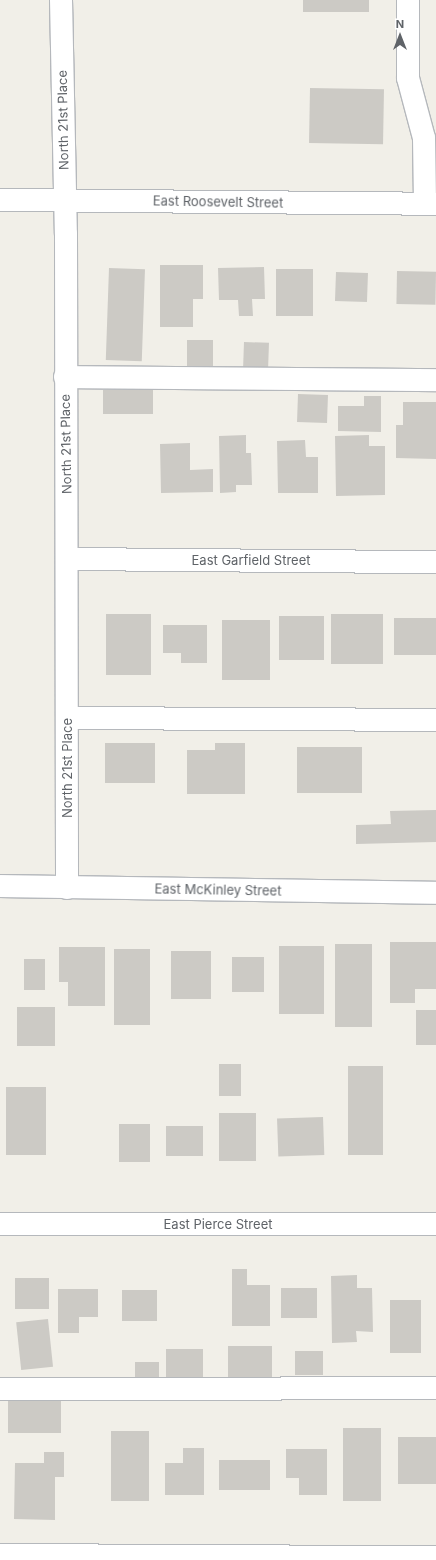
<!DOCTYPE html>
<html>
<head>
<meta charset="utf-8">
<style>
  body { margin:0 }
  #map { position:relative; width:436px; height:1560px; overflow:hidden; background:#f1efe8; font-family:Inter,sans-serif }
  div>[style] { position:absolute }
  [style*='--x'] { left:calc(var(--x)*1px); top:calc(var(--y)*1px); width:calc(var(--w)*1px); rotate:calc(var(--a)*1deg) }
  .building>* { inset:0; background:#cccac5; transform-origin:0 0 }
  .roads { filter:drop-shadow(1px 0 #b5b8bc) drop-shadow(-1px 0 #b5b8bc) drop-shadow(0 1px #b5b8bc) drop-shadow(0 -1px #b5b8bc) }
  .minor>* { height:22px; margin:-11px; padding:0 11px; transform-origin:11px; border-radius:11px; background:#fff }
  span { translate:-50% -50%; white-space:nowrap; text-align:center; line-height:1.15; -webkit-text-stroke:3.5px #fff; paint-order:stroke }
  .street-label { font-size:13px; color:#5f6368 }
  .north { position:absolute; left:380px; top:16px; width:40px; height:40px; -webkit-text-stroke:3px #fff; paint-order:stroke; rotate:0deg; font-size:11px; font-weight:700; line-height:16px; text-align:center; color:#5f6368 }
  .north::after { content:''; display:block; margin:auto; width:14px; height:18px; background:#5f6368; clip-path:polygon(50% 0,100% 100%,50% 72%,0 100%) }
</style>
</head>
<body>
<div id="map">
  <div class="building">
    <i style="left:303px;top:0;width:66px;height:12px"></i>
    <i style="left:310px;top:88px;width:74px;height:55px;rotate:1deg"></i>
    <i style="clip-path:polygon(160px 265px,203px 265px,203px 299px,193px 299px,193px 327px,160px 327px)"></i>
    <i style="clip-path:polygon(264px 267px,265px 299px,252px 299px,253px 316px,239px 316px,238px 300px,219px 300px,218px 268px)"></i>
    <i style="left:109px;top:268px;width:36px;height:92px;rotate:2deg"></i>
    <i style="left:276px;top:269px;width:37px;height:47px"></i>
    <i style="left:397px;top:271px;width:39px;height:33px;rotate:1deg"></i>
    <i style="left:336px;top:272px;width:32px;height:29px;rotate:2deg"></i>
    <i style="left:187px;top:340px;width:26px;height:28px"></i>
    <i style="left:244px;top:342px;width:25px;height:27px;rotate:2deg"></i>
    <i style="left:153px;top:390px;width:24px;height:50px;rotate:90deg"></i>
    <i style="left:298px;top:394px;width:30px;height:28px;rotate:2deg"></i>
    <i style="clip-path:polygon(364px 396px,381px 396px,381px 432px,338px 431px,338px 406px,364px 406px)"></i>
    <i style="clip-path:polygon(403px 402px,436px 402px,436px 459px,396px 458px,396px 425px,403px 425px)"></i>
    <i style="clip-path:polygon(246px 435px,246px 453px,251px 453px,252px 485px,236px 485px,236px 492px,220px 493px,219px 436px)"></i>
    <i style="clip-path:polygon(369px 435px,369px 446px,385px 446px,385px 495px,336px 496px,335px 436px)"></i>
    <i style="clip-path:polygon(305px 440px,306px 457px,318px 457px,318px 493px,278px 493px,277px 441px)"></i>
    <i style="clip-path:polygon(190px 443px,190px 470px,213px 469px,213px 492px,161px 493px,160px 444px)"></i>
    <i style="left:106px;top:614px;width:45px;height:61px"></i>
    <i style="left:331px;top:614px;width:52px;height:50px"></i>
    <i style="left:279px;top:616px;width:45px;height:44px"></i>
    <i style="left:394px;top:618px;width:42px;height:37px"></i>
    <i style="left:222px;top:620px;width:48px;height:60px"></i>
    <i style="clip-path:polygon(163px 625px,207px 625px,207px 663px,181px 663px,181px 653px,163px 653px)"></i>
    <i style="left:105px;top:743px;width:50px;height:40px"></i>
    <i style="clip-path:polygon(215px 743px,245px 743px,245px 794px,187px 794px,187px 750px,215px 750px)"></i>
    <i style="left:297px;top:747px;width:65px;height:46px"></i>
    <i style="clip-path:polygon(436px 810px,436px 842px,356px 844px,356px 825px,391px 824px,390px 811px)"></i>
    <i style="clip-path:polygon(390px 942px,436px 942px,436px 989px,415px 989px,415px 1003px,390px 1003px)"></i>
    <i style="left:335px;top:944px;width:37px;height:83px"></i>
    <i style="left:279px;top:946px;width:45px;height:68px"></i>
    <i style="clip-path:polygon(59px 947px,105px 947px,105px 1006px,68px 1006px,68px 982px,59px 982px)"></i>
    <i style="left:114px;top:949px;width:36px;height:76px"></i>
    <i style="left:171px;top:951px;width:40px;height:48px"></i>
    <i style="left:232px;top:957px;width:32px;height:35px"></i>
    <i style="left:24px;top:959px;width:21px;height:31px"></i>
    <i style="left:17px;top:1007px;width:38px;height:39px"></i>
    <i style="left:416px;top:1010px;width:20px;height:35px"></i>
    <i style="left:219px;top:1064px;width:22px;height:32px"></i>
    <i style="left:348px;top:1066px;width:35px;height:89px"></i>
    <i style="left:6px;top:1087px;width:40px;height:68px"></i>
    <i style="left:219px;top:1113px;width:37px;height:48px"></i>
    <i style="left:323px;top:1117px;width:38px;height:46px;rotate:88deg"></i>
    <i style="left:119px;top:1124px;width:31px;height:38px"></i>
    <i style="left:166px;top:1126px;width:37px;height:30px"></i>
    <i style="clip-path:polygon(232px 1269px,247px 1269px,247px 1285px,270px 1285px,270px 1326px,232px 1326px)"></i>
    <i style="clip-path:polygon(357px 1275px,357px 1288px,372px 1288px,373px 1332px,356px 1331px,357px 1342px,332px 1343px,331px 1276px)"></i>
    <i style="left:15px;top:1278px;width:34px;height:31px"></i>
    <i style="left:281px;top:1288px;width:36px;height:30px"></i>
    <i style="clip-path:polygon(58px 1289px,98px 1289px,98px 1317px,79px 1317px,79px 1333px,58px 1333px)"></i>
    <i style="left:122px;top:1290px;width:35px;height:31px"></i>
    <i style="left:390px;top:1300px;width:31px;height:53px"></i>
    <i style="left:48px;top:1319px;width:48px;height:32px;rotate:84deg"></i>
    <i style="left:228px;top:1346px;width:44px;height:33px"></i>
    <i style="left:166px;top:1349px;width:37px;height:30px"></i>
    <i style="left:295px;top:1351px;width:28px;height:24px"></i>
    <i style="left:135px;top:1362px;width:24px;height:16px"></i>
    <i style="left:8px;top:1395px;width:53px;height:38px"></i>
    <i style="left:343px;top:1428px;width:38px;height:73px"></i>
    <i style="left:111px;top:1431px;width:38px;height:70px"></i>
    <i style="left:398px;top:1437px;width:38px;height:47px"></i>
    <i style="clip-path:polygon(183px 1448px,204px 1448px,204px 1495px,165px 1495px,165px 1463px,183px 1463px)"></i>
    <i style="clip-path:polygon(286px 1449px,327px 1449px,327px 1495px,299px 1495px,299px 1478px,286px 1478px)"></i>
    <i style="clip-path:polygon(44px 1452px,64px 1452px,64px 1477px,55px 1477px,55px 1520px,14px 1519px,15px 1463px,44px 1463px)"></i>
    <i style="left:219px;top:1460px;width:51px;height:30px"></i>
  </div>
  <div class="roads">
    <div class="minor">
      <i style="--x:61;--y:0;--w:234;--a:88.8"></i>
      <i style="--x:66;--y:234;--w:654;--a:89.91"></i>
      <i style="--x:408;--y:0;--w:78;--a:90"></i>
      <i style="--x:408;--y:78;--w:62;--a:75.1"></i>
      <i style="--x:424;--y:138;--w:66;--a:89.1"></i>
      <i style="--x:0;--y:200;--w:436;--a:0.5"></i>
      <i style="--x:65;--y:377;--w:371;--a:0.5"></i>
      <i style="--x:67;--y:559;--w:369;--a:0.5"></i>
      <i style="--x:67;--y:718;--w:369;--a:0.3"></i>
      <i style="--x:0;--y:886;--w:436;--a:0.9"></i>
      <i style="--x:0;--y:1224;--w:436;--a:0"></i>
      <i style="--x:0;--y:1389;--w:436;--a:-0.1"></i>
      <i style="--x:0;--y:1555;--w:436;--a:0.3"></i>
    </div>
  </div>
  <div class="street-label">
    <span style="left:63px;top:120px;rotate:-91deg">North 21st Place</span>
    <span style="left:218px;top:202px;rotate:1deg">East Roosevelt Street</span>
    <span style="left:66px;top:444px;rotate:-91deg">North 21st Place</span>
    <span style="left:251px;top:560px">East Garfield Street</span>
    <span style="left:67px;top:768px;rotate:-90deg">North 21st Place</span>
    <span style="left:218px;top:890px;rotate:1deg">East McKinley Street</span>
    <span style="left:218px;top:1224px">East Pierce Street</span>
  </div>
  <div class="north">N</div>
</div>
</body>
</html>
